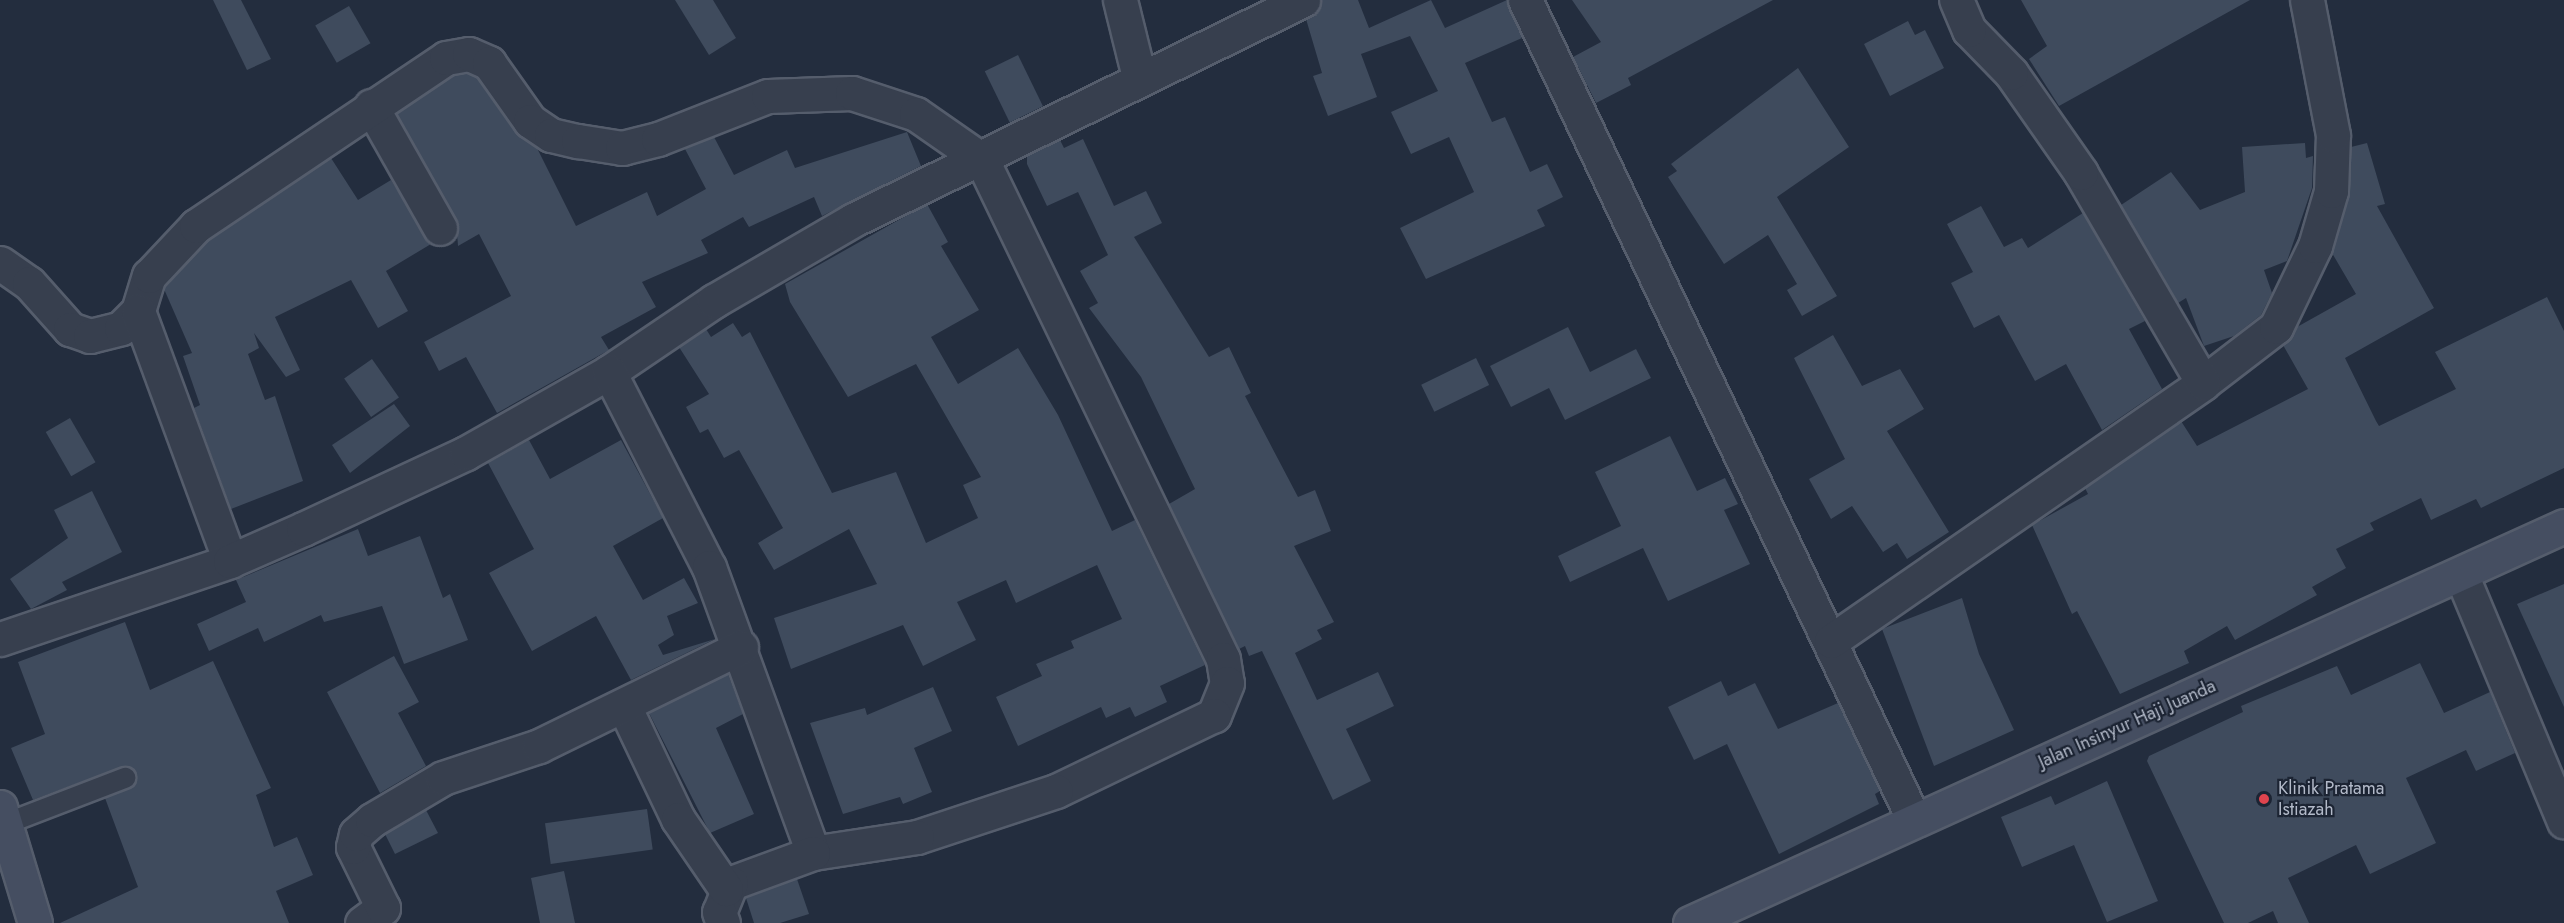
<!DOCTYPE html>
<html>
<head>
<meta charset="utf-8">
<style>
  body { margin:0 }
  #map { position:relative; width:2564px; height:923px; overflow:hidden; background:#232d3e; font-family:Jost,sans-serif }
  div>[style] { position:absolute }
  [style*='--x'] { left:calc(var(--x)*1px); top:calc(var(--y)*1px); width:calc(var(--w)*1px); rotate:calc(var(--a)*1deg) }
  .building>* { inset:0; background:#3f4b5d; transform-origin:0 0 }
  .roads { filter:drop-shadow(2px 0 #555d6c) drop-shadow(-2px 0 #555d6c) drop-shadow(0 2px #555d6c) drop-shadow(0 -2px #555d6c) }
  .lane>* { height:20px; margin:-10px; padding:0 10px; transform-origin:10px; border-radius:10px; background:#373f4e }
  .street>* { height:33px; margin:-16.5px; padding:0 16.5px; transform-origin:16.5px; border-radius:16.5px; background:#373f4e }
  .secondary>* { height:33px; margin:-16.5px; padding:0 16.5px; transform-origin:16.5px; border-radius:16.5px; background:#454e61 }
  .dots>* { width:16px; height:16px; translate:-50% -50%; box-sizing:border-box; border:3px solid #1c2433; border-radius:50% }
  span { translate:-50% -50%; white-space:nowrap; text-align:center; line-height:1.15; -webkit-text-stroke:4.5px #1c2433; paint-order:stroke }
  .street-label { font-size:18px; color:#b3bac9 }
  .poi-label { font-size:18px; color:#b3bac9 }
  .left { translate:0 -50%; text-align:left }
</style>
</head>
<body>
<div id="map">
  <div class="building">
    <i style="clip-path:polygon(213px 0,241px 0,271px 59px,247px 70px)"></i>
    <i style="clip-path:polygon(675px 0,713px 0,736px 38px,709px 55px)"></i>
    <i style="clip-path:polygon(1322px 0,1358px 0,1369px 28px,1431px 0,1445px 28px,1507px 0,1522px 38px,1465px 63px,1492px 122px,1505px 117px,1530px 172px,1547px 164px,1563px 197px,1537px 210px,1545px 226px,1426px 279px,1400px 228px,1474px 192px,1449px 137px,1411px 154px,1391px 112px,1438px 91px,1410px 36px,1361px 54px,1377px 97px,1328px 116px,1313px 76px,1322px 73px,1306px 19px)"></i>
    <i style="clip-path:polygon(1572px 0,1773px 0,1628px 78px,1631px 85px,1596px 103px,1573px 57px,1601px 42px)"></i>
    <i style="clip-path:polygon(2021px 0,2250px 0,2059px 106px,2029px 59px,2047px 46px)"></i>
    <i style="left:349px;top:6px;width:43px;height:39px;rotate:60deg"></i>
    <i style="clip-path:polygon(1908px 21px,1915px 35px,1925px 30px,1944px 68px,1890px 96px,1864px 44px)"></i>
    <i style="left:1018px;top:55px;width:57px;height:37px;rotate:64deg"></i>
    <i style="clip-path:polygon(1798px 68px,1849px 147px,1777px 197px,1837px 296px,1802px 316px,1787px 290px,1797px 284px,1768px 235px,1724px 264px,1668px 177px,1677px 171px,1671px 164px)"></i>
    <i style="clip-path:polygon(467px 73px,477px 78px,515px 132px,537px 148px,576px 226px,647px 192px,657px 216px,706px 189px,685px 149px,714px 137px,734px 175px,787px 150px,795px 168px,907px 132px,921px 166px,822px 216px,814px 197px,749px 227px,743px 217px,701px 240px,708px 253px,642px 282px,656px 307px,601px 337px,609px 350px,497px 413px,466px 357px,439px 371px,424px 342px,511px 296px,479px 234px,458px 246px,456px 219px,397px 114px,453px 76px)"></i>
    <i style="clip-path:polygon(1083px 139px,1114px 206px,1146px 191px,1162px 223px,1134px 237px,1209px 357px,1229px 347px,1251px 393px,1245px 396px,1298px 497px,1315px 490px,1331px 531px,1294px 546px,1334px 622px,1317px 630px,1322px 639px,1295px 653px,1317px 700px,1378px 672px,1394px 706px,1346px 729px,1371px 781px,1333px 800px,1262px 651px,1249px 656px,1245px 646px,1239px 649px,1169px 504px,1195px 489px,1141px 377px,1089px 308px,1098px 303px,1080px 271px,1108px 255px,1078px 192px,1047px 206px,1027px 164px,1027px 156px,1060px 140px,1064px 148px)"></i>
    <i style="clip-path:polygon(2305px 143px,2306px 158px,2313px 156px,2312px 188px,2287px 261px,2264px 270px,2272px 293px,2261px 315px,2234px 336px,2204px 346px,2186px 298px,2178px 303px,2121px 205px,2171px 172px,2200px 210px,2245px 192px,2242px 147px)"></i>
    <i style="clip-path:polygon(2367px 143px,2385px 204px,2377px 206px,2434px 308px,2345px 358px,2376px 421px,2379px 426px,2456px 389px,2435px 352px,2547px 297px,2564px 331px,2564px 468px,2481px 508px,2476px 499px,2431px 520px,2421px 498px,2370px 523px,2374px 530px,2336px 549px,2346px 568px,2312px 587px,2317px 595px,2235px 640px,2227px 626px,2184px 651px,2189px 663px,2120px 694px,2077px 611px,2072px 614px,2032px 525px,2088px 494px,2085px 488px,2181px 421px,2197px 446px,2308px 389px,2283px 345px,2297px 327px,2356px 294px,2332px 253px,2349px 196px,2351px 147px)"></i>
    <i style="clip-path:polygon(331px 158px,358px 200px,391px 180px,431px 244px,386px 271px,408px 311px,378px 328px,351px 280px,275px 317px,300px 370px,286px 377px,254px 333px,259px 348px,248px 354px,265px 400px,275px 396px,303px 481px,231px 509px,194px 408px,200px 405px,183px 356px,192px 353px,164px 289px,208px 240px)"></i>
    <i style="clip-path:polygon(927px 204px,948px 242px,941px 246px,979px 310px,931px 337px,958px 384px,1018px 348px,1058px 415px,1112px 531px,1135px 520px,1205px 665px,1160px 686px,1167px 702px,1135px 717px,1130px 707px,1106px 718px,1101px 707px,1018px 746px,996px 697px,1042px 676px,1036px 664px,1074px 648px,1071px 641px,1122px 619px,1097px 565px,1016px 603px,1006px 580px,957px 602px,976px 640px,923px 666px,903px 625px,791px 669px,774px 618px,877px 584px,849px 529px,774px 570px,758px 543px,783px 528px,739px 450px,724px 458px,708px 429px,700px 433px,686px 407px,709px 394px,679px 347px,706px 329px,711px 337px,733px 323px,742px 337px,750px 332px,832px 493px,896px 472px,926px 543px,978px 518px,963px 485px,981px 477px,916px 364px,848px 397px,790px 302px,785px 284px)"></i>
    <i style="clip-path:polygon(1981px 206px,2004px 247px,2022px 238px,2028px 248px,2083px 213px,2145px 321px,2129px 329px,2162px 389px,2102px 430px,2066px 364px,2035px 381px,1999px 315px,1974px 328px,1951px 283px,1973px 272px,1947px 224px)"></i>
    <i style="clip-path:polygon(1568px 327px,1590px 372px,1636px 349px,1651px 378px,1565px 420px,1549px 388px,1511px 407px,1490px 366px)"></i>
    <i style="clip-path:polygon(1833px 335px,1862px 386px,1900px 369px,1924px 409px,1887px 431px,1949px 532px,1907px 559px,1897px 543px,1883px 552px,1852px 506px,1831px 519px,1809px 479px,1845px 459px,1794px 358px)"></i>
    <i style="left:1476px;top:358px;width:30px;height:61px;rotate:64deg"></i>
    <i style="left:372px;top:359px;width:47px;height:34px;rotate:55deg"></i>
    <i style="clip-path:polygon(394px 404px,410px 426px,350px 473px,332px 445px)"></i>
    <i style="left:70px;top:418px;width:51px;height:28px;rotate:60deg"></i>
    <i style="clip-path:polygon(1670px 436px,1697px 491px,1725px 478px,1738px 504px,1724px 510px,1750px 564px,1668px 601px,1643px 548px,1570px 582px,1558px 556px,1621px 526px,1595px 472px)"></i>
    <i style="clip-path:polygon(529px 440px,550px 479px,621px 440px,663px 518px,613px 546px,643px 600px,684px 578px,698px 603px,667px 616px,674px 635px,658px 645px,663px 655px,715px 639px,631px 680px,596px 616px,532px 651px,489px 573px,534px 549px,488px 463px)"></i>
    <i style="clip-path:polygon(92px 491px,122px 552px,62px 582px,67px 590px,31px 609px,10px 579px,68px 538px,54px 510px)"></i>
    <i style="clip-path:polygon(358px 529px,368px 556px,420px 536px,443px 598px,450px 594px,468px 640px,404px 664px,382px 606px,324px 622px,321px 615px,264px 642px,258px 628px,209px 651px,197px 624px,246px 602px,236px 580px)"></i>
    <i style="clip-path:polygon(2564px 584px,2564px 707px,2517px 604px)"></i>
    <i style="clip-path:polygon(1962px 598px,1979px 654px,2014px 730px,1934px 766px,1882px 629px)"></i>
    <i style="clip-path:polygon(125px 622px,150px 690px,213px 661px,271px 788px,256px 795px,274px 847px,297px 837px,313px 875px,276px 891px,289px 923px,60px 923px,138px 887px,105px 798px,134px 786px,136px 774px,121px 767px,33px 800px,11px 748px,45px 734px,18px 662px)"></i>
    <i style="clip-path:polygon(394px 656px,419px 702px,398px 713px,426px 766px,380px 793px,327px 692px)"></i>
    <i style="clip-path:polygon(2420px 663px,2444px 713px,2490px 692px,2515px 753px,2476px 771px,2466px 750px,2406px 778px,2436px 843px,2370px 874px,2356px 845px,2288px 878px,2309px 923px,2278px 923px,2273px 911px,2248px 923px,2224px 923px,2147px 761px,2149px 756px,2243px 712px,2241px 706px,2337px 666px,2351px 695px)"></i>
    <i style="clip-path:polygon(728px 674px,743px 714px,716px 728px,754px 814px,710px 833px,649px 713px)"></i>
    <i style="clip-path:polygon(1721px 681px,1728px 696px,1755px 683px,1778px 729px,1838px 703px,1880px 791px,1875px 794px,1879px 804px,1779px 854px,1727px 744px,1694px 760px,1668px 707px)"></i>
    <i style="clip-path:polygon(933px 687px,952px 731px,914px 748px,932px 792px,903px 804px,900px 797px,843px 814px,810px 723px,865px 708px,867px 715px)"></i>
    <i style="clip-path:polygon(2107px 781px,2158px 901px,2107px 922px,2074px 845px,2022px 867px,2001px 817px,2051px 796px,2055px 805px)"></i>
    <i style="left:647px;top:809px;width:41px;height:103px;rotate:82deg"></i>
    <i style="clip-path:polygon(426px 810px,438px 833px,395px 854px,385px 834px)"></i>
    <i style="clip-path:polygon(564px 871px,575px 923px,540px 923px,531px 878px)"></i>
    <i style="clip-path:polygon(797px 879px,809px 914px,780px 923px,754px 923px,746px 898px)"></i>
  </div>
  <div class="roads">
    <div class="lane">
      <i style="--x:5;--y:824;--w:129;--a:-21"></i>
    </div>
    <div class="street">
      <i style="--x:1120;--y:0;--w:79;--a:76.1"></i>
      <i style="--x:1525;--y:0;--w:908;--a:64.62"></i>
      <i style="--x:371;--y:106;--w:140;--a:60.5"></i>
      <i style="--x:0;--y:263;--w:35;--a:35"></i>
      <i style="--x:29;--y:283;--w:62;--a:48.3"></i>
      <i style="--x:70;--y:329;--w:21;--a:19"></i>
      <i style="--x:90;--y:336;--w:32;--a:-14"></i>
      <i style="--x:121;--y:328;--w:24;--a:-45"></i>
      <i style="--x:138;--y:311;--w:37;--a:-73"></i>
      <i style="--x:149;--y:276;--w:69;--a:-46.8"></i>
      <i style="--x:196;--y:226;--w:301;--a:-33.9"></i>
      <i style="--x:446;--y:58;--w:23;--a:-10"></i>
      <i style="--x:469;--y:54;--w:22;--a:24"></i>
      <i style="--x:489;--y:63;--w:71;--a:54.7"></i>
      <i style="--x:530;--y:121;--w:25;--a:34"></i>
      <i style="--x:551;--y:135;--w:28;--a:13"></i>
      <i style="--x:578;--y:141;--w:45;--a:9"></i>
      <i style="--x:622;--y:148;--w:37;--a:-14"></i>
      <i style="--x:658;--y:139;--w:118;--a:-21.4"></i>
      <i style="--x:768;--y:96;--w:84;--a:-2"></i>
      <i style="--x:852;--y:93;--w:67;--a:18.2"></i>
      <i style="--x:916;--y:114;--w:80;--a:34.9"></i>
      <i style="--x:982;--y:160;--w:554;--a:64.22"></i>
      <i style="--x:1223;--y:659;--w:24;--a:81"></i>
      <i style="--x:1227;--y:683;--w:35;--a:112"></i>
      <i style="--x:1214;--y:715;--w:175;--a:154.3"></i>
      <i style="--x:1056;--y:791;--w:146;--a:161.7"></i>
      <i style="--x:917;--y:837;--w:105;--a:171.3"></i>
      <i style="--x:138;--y:311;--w:266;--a:69.8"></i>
      <i style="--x:609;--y:372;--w:127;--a:-34.1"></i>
      <i style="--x:714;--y:301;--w:161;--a:-30.2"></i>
      <i style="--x:853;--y:220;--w:501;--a:-26.05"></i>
      <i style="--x:2203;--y:383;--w:92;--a:-37.5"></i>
      <i style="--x:2276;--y:327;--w:90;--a:-64.3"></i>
      <i style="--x:2315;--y:246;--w:57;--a:-73.8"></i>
      <i style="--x:2331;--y:191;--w:56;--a:-88"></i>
      <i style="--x:2333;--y:135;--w:137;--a:-100.9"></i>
      <i style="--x:2461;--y:574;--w:268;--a:67.4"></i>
      <i style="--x:0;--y:639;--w:243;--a:-18.7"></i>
      <i style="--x:230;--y:561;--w:80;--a:-23.7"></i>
      <i style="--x:303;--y:529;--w:180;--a:-25"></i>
      <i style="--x:466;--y:453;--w:164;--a:-29.5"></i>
      <i style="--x:609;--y:372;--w:219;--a:62.9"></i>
      <i style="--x:709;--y:567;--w:304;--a:70"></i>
      <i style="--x:813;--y:853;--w:87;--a:159.9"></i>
      <i style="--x:731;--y:883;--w:31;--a:112"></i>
      <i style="--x:719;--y:912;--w:12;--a:70"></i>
      <i style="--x:1831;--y:641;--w:453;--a:-34.7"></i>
      <i style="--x:2203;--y:383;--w:243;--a:-120.2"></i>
      <i style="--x:2081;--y:173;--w:122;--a:-125"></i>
      <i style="--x:2011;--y:73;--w:60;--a:-134.3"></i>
      <i style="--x:1969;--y:30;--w:33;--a:-113"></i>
      <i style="--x:625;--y:708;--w:123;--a:64.5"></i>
      <i style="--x:678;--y:819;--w:85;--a:55.6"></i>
      <i style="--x:362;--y:923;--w:26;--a:-36"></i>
      <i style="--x:383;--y:908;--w:68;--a:-116.2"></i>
      <i style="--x:353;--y:847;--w:13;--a:-77"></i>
      <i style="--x:356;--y:834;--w:21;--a:-41"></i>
      <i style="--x:372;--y:820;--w:82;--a:-30.6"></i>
      <i style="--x:443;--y:778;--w:101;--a:-18.4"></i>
      <i style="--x:539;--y:746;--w:225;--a:-26.1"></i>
    </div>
    <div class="secondary">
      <i style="--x:0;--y:807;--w:121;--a:73.2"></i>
      <i style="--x:1690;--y:923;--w:960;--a:-24.43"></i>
    </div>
  </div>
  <div class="dots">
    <i style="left:2264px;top:799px;background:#e0444e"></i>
  </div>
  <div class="street-label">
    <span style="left:2127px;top:724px;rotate:-24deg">Jalan Insinyur Haji Juanda</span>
  </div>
  <div class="poi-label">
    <span class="left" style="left:2278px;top:799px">Klinik Pratama<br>Istiazah</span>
  </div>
</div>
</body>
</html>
